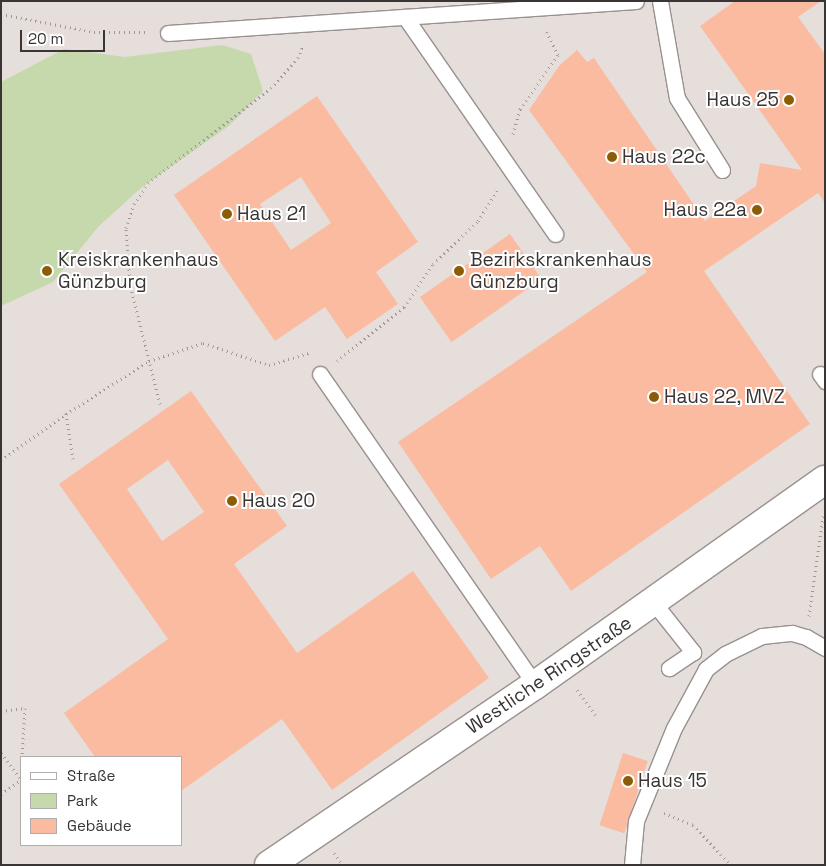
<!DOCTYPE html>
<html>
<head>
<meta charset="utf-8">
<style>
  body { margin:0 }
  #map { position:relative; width:826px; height:866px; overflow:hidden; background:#e6dedb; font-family:"Space Grotesk",sans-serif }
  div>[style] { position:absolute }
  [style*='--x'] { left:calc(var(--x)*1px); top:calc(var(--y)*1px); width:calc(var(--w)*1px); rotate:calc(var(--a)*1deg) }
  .green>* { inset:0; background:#c5d9ad }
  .building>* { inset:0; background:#fabba0; transform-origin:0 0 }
  .path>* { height:3px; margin-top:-1.5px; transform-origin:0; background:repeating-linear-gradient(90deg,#9e9896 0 1px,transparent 0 5px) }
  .roads { filter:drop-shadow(1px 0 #98918e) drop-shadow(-1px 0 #98918e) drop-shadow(0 1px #98918e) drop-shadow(0 -1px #98918e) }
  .lane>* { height:15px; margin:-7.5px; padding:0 7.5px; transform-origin:7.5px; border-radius:7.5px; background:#fff }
  .street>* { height:28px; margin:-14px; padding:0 14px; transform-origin:14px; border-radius:14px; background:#fff }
  .dots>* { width:14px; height:14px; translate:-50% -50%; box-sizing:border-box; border:2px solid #fff; border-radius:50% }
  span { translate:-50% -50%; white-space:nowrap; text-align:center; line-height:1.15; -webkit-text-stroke:4px #fff; paint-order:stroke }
  .poi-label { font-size:19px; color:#383534 }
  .right { translate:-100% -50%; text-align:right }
  .left { translate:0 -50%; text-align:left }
  .street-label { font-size:19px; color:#383534 }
  .frame { position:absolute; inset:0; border:2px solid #383534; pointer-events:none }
  .legend { position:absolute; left:20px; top:756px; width:162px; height:90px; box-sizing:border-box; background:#fff; border:1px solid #afaeae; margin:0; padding:6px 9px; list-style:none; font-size:15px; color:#383534 }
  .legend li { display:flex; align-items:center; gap:10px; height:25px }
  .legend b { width:25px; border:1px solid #afaeae }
  .scale { position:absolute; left:20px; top:30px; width:85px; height:22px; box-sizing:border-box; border:2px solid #383534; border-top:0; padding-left:6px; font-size:15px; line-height:18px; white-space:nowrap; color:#383534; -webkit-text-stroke:4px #fff; paint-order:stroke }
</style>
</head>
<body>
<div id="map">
  <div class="green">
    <i style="clip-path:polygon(222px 45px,251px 54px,263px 91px,230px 125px,141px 188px,99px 226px,53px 282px,1px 306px,1px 82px,64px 49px,125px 57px)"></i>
  </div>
  <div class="building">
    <i style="clip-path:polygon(735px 1px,821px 1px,798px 17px,825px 54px,825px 203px,818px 193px,704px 271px,810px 424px,571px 591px,540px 546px,491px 579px,398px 442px,647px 272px,529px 110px,559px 66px,577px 50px,587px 62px,594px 58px,705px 221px,756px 186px,760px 163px,802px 170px,700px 26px)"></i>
    <i style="clip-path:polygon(evenodd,317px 96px,418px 242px,376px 272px,398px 304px,347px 339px,325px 307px,275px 341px,174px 195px,317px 96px,301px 177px,331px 223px,291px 250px,260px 204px,301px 177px)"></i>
    <i style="left:510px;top:234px;width:55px;height:110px;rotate:55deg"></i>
    <i style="clip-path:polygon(evenodd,191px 391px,287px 526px,234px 564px,297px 653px,413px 571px,489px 678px,332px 790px,282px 719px,181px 791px,181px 757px,95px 757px,64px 713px,168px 639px,59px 484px,191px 391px,168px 460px,204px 512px,162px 541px,127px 489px,168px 460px)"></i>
    <i style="left:623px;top:753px;width:26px;height:76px;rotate:18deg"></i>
  </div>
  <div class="path">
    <i style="--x:1;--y:14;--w:95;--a:11"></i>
    <i style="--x:94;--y:32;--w:52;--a:0"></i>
    <i style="--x:513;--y:134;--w:26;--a:-74"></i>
    <i style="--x:520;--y:109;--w:66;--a:-54.9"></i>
    <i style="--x:558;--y:55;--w:30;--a:-116"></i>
    <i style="--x:337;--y:361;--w:86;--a:-38.9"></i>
    <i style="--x:404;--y:307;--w:52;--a:-56"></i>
    <i style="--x:433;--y:264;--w:62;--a:-43.7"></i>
    <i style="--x:478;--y:221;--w:36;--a:-58"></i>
    <i style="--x:160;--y:404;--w:123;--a:-104.1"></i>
    <i style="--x:130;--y:285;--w:57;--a:-94"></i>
    <i style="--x:126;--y:228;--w:25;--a:-72"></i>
    <i style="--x:134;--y:204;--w:25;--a:-56"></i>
    <i style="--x:148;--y:183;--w:155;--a:-37.7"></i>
    <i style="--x:271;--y:88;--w:40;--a:-48"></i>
    <i style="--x:298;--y:58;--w:14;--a:-69"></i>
    <i style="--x:73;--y:459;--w:46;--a:-98.8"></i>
    <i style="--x:66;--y:414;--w:98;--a:-32.6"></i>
    <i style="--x:149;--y:361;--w:57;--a:-18.4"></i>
    <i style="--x:203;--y:343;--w:70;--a:18.4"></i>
    <i style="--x:269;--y:365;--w:42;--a:-16.7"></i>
    <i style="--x:1;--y:460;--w:80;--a:-35.3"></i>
    <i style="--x:809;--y:616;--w:101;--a:-82"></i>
    <i style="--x:577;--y:690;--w:34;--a:54"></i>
    <i style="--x:1;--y:711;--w:24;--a:-7"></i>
    <i style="--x:25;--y:708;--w:49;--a:93.5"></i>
    <i style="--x:1;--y:753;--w:34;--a:53"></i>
    <i style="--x:1;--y:794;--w:24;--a:-35"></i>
    <i style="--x:664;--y:813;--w:31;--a:22"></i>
    <i style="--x:693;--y:825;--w:55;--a:46.5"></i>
    <i style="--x:334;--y:853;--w:14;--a:56"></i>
  </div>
  <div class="roads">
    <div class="lane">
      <i style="--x:660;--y:1;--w:98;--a:80.1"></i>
      <i style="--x:677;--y:98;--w:85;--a:58"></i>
      <i style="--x:405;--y:17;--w:264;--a:55.3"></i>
      <i style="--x:168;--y:33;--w:469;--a:-3.9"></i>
      <i style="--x:320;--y:374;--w:378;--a:55.3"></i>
      <i style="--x:820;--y:374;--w:9;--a:54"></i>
      <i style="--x:654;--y:603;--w:63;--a:51.5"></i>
      <i style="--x:693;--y:652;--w:29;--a:146"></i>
      <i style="--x:632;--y:865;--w:44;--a:-84.8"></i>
      <i style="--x:636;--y:821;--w:100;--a:-67.8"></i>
      <i style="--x:674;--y:728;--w:67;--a:-61.5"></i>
      <i style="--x:706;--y:669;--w:24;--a:-38"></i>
      <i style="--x:725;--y:654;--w:41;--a:-25.9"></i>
      <i style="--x:762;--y:636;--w:30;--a:-6"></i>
      <i style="--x:792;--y:633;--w:15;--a:16"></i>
      <i style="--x:806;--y:637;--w:22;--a:30"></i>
    </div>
    <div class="street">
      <i style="--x:269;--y:865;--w:321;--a:-34.1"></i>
      <i style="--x:535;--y:685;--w:355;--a:-35.3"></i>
    </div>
  </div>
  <div class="dots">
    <i style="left:789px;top:100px;background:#8c5d04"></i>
    <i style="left:612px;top:157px;background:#8c5d04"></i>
    <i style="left:757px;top:210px;background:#8c5d04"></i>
    <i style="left:227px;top:214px;background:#8c5d04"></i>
    <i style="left:47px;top:271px;background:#8c5d04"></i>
    <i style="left:459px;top:271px;background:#8c5d04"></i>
    <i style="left:654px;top:397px;background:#8c5d04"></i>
    <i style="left:232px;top:501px;background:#8c5d04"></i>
    <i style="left:628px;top:781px;background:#8c5d04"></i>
  </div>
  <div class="poi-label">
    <span class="right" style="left:779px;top:100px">Haus 25</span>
    <span class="left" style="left:622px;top:157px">Haus 22c</span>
    <span class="right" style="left:747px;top:210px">Haus 22a</span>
    <span class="left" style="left:237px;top:214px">Haus 21</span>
    <span class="left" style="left:58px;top:271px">Kreiskrankenhaus<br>Günzburg</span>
    <span class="left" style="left:470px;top:271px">Bezirkskrankenhaus<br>Günzburg</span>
    <span class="left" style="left:664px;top:397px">Haus 22, MVZ</span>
    <span class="left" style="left:242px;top:501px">Haus 20</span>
    <span class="left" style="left:638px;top:781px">Haus 15</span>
  </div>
  <div class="street-label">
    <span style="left:549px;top:675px;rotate:-34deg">Westliche Ringstraße</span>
  </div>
  <div class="frame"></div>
  <ul class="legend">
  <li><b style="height:6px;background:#fff"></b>Straße</li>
  <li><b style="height:14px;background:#c5d9ad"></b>Park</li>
  <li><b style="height:14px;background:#fabba0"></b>Gebäude</li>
  </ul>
  <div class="scale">20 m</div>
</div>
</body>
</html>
